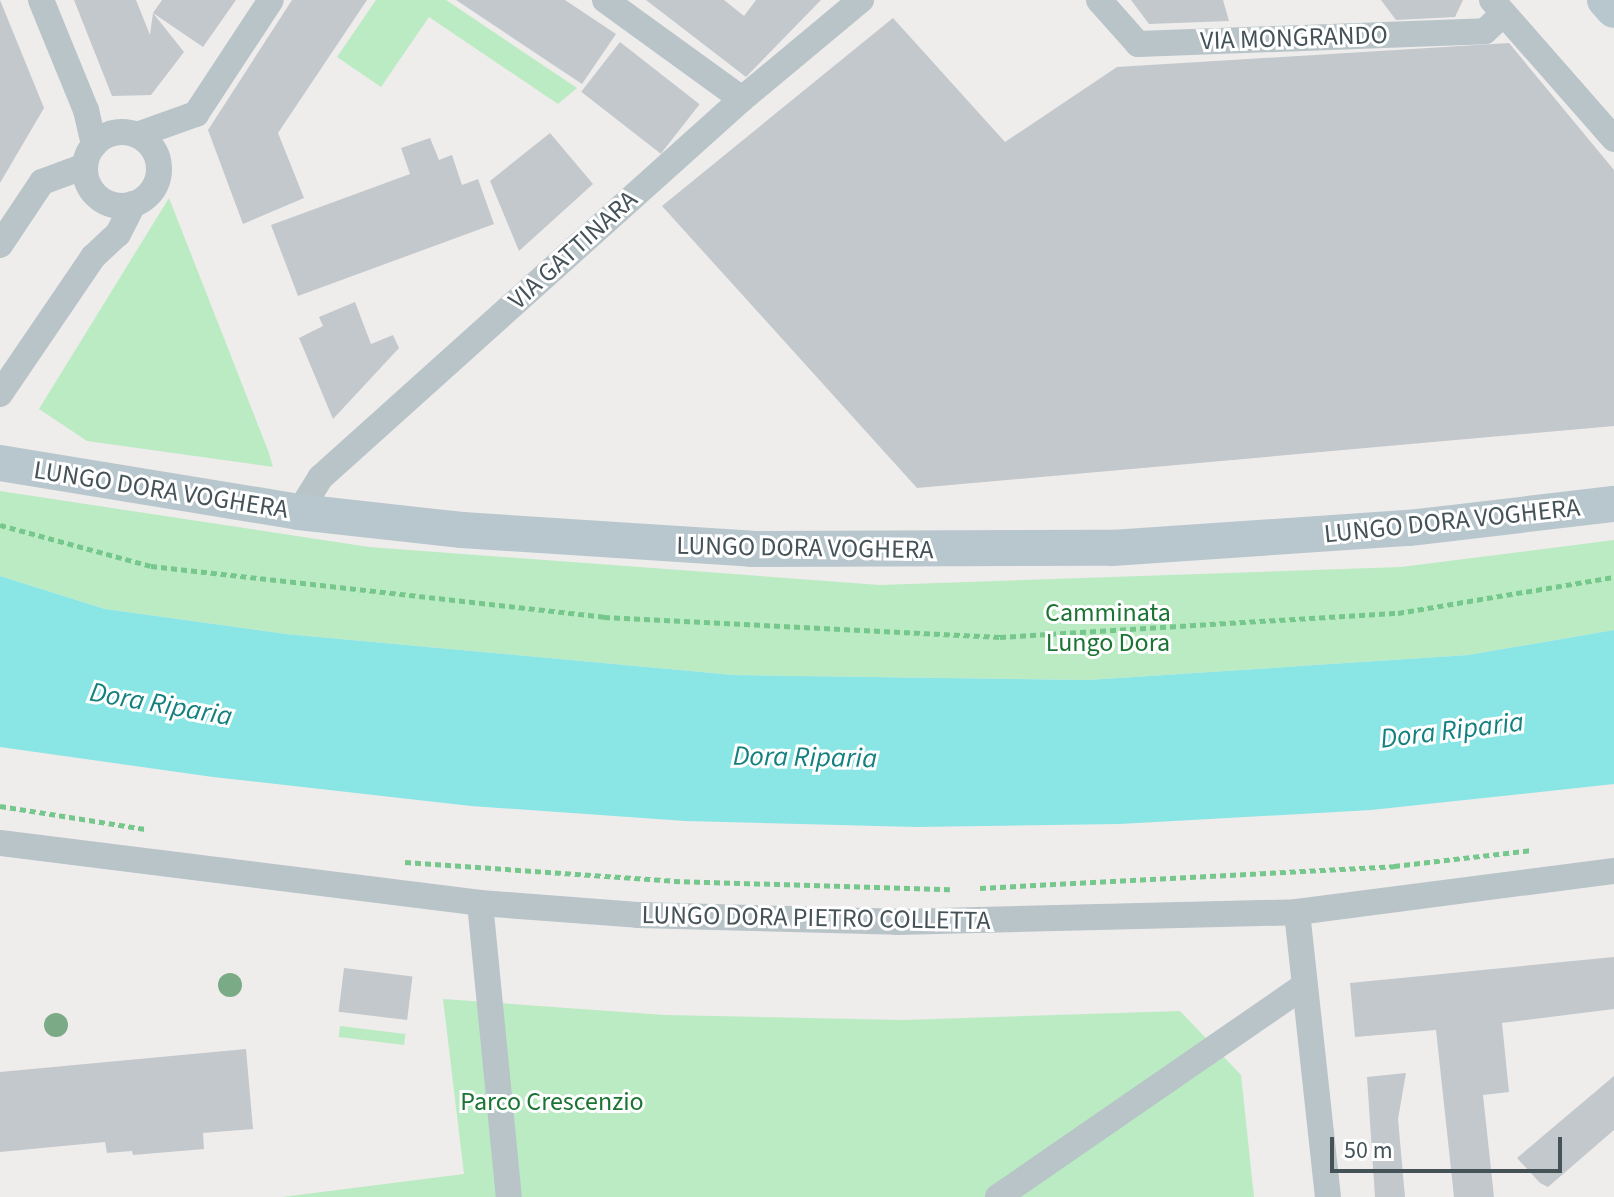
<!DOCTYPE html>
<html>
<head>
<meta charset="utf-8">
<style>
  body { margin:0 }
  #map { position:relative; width:1614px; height:1197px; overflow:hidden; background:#efecec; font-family:"Source Sans 3",sans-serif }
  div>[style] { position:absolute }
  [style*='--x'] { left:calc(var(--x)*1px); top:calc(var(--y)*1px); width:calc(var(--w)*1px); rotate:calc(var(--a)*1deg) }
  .green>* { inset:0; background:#bbebc3; transform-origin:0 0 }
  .water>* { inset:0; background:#8ae6e4 }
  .building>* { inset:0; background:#c3c8cc; transform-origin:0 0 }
  .path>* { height:5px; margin-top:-2.5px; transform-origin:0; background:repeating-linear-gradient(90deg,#75c78c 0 6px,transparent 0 10px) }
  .street>* { height:26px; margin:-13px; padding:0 13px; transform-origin:13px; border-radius:13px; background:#b8c4c8 }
  .street>.ring { margin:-13px; padding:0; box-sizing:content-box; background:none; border:26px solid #b8c4c8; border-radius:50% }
  .secondary>* { height:36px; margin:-18px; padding:0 18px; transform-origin:18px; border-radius:18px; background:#b8c7cd }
  .trees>* { width:24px; height:24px; margin:-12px; border-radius:50%; background:#7aaa86 }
  span { translate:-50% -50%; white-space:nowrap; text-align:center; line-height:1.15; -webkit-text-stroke:6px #fff; paint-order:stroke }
  .street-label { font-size:26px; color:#455358 }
  .park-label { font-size:26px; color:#1b7433 }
  .water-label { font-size:28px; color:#13817f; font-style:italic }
  .scale { position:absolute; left:1330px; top:1137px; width:232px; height:36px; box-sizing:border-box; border:4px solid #455358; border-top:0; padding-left:10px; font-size:24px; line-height:28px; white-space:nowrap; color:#455358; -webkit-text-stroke:6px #fff; paint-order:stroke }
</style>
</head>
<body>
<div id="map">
  <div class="green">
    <i style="clip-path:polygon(376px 0,446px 0,577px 88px,558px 104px,429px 17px,381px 87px,337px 57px)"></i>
    <i style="clip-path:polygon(169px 198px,269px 453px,273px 467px,87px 441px,39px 409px)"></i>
    <i style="clip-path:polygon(0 491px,369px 547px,880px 585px,1401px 567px,1614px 540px,1614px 630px,1468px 655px,1088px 680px,734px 675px,286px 634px,105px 609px,0 576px)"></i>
    <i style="clip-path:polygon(443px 999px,665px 1015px,903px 1020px,1180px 1011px,1241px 1075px,1254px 1197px,282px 1197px,464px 1174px)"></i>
    <i style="left:340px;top:1026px;width:66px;height:11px;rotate:7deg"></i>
  </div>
  <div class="water">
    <i style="clip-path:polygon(0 576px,105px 609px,286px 634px,734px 675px,1088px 680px,1468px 655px,1614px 630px,1614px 784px,1371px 810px,1120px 824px,916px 827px,685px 821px,471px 806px,213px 777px,0 747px)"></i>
  </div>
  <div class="building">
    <i style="clip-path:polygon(0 0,44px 108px,0 183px)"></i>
    <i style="clip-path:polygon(74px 0,136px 0,150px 35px,153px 13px,184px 52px,151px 95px,112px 96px)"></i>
    <i style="clip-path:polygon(162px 0,236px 0,203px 47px,153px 13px)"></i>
    <i style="clip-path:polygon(292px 0,367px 0,278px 133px,304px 198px,243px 224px,208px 130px)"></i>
    <i style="clip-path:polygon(456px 0,565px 0,616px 34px,582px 84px)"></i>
    <i style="clip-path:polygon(646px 0,724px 0,744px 16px,756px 0,821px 0,746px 77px)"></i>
    <i style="clip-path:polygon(1131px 0,1223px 0,1229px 21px,1149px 24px)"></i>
    <i style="clip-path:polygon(1381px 0,1463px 0,1455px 17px,1396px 20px)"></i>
    <i style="clip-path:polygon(893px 18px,1005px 142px,1117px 67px,1509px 43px,1614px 170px,1614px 426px,917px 488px,662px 206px)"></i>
    <i style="left:620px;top:42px;width:101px;height:63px;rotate:38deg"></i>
    <i style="clip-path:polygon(550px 133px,593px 184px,519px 251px,490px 181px)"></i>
    <i style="clip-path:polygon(430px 138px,439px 160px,452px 155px,462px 185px,478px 179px,494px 224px,298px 296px,271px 225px,410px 174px,401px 148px)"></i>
    <i style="clip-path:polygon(355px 302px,371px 344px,393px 335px,399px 348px,333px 419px,299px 338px,323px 326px,319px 317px)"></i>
    <i style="clip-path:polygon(1614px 957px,1614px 1009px,1502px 1023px,1509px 1092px,1483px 1095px,1494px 1197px,1454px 1197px,1436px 1030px,1355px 1037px,1350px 983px)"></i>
    <i style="left:344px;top:968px;width:69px;height:44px;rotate:7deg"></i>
    <i style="clip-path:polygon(246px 1049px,253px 1129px,203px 1133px,204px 1149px,133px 1155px,132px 1151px,107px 1153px,105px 1142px,0 1152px,0 1072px)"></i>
    <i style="clip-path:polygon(1406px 1073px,1398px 1119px,1405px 1197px,1375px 1197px,1367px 1077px)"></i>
    <i style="clip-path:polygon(1614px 1076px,1614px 1130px,1548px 1187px,1540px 1183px,1517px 1158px)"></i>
  </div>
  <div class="path">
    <i style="--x:0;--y:525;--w:156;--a:15.2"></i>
    <i style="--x:151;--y:566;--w:456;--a:6.4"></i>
    <i style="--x:604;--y:617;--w:397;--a:2.9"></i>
    <i style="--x:1000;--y:637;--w:399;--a:-3.5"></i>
    <i style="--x:1398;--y:613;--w:219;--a:-9.5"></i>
    <i style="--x:0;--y:806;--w:147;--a:9"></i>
    <i style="--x:405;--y:862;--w:270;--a:4"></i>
    <i style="--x:674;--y:881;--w:276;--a:1.7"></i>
    <i style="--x:980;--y:888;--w:415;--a:-3"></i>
    <i style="--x:1394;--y:866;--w:139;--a:-6.6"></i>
  </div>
  <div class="street">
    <i style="--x:41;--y:0;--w:119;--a:67.8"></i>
    <i style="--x:86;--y:110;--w:36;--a:77"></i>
    <i style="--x:605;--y:0;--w:169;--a:35.9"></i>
    <i style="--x:1099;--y:0;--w:59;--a:48.4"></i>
    <i style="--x:1138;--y:44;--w:347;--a:-2.1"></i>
    <i style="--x:1485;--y:31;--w:25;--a:-43"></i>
    <i style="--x:1492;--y:0;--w:185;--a:48.7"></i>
    <i class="ring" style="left:85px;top:132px;width:48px;height:48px"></i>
    <i style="--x:137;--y:135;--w:63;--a:-19.6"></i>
    <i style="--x:196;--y:114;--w:136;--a:-56.7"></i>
    <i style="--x:0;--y:245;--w:76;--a:-56.3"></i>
    <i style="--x:42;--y:182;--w:46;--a:-20.4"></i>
    <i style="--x:0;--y:394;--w:166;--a:-55.8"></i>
    <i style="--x:93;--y:257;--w:34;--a:-43"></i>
    <i style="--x:118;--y:234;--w:34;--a:-63"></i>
    <i style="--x:299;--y:512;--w:40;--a:-58"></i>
    <i style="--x:320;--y:478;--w:567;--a:-41.93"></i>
    <i style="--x:742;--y:99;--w:155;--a:-39.8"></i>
    <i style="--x:0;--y:843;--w:484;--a:7.1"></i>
    <i style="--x:480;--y:903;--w:158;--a:4.3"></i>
    <i style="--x:638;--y:915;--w:259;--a:1.5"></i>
    <i style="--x:897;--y:922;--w:400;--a:-1.4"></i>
    <i style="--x:1297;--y:912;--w:320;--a:-7.4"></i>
    <i style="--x:480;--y:903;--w:295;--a:84.4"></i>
    <i style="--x:1297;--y:912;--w:287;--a:83.8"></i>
    <i style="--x:998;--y:1197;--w:372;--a:-34.6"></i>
  </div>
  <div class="secondary">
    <i style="--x:1605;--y:0;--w:13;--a:48"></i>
    <i style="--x:0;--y:463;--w:303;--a:9.3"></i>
    <i style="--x:299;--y:512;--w:164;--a:6.3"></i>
    <i style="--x:462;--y:530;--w:291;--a:3.7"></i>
    <i style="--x:752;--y:549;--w:360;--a:-0.2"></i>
    <i style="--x:1112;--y:548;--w:298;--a:-3.9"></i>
    <i style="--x:1409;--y:528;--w:206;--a:-6.7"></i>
  </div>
  <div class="trees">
    <i style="left:230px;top:985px"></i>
    <i style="left:56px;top:1025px"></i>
  </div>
  <div class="street-label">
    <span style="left:1294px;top:38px;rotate:-2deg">VIA MONGRANDO</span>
    <span style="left:573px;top:250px;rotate:-42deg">VIA GATTINARA</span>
    <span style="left:161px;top:490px;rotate:9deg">LUNGO DORA VOGHERA</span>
    <span style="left:1452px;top:521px;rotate:-6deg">LUNGO DORA VOGHERA</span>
    <span style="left:805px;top:548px;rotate:1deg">LUNGO DORA VOGHERA</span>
    <span style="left:816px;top:918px;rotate:1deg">LUNGO DORA PIETRO COLLETTA</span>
  </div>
  <div class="park-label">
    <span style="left:1108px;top:628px">Camminata<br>Lungo Dora</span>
    <span style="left:552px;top:1102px">Parco Crescenzio</span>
  </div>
  <div class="water-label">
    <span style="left:161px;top:704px;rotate:10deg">Dora Riparia</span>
    <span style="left:1452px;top:730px;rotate:-7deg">Dora Riparia</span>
    <span style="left:805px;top:757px;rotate:1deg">Dora Riparia</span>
  </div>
  <div class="scale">50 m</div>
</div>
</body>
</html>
